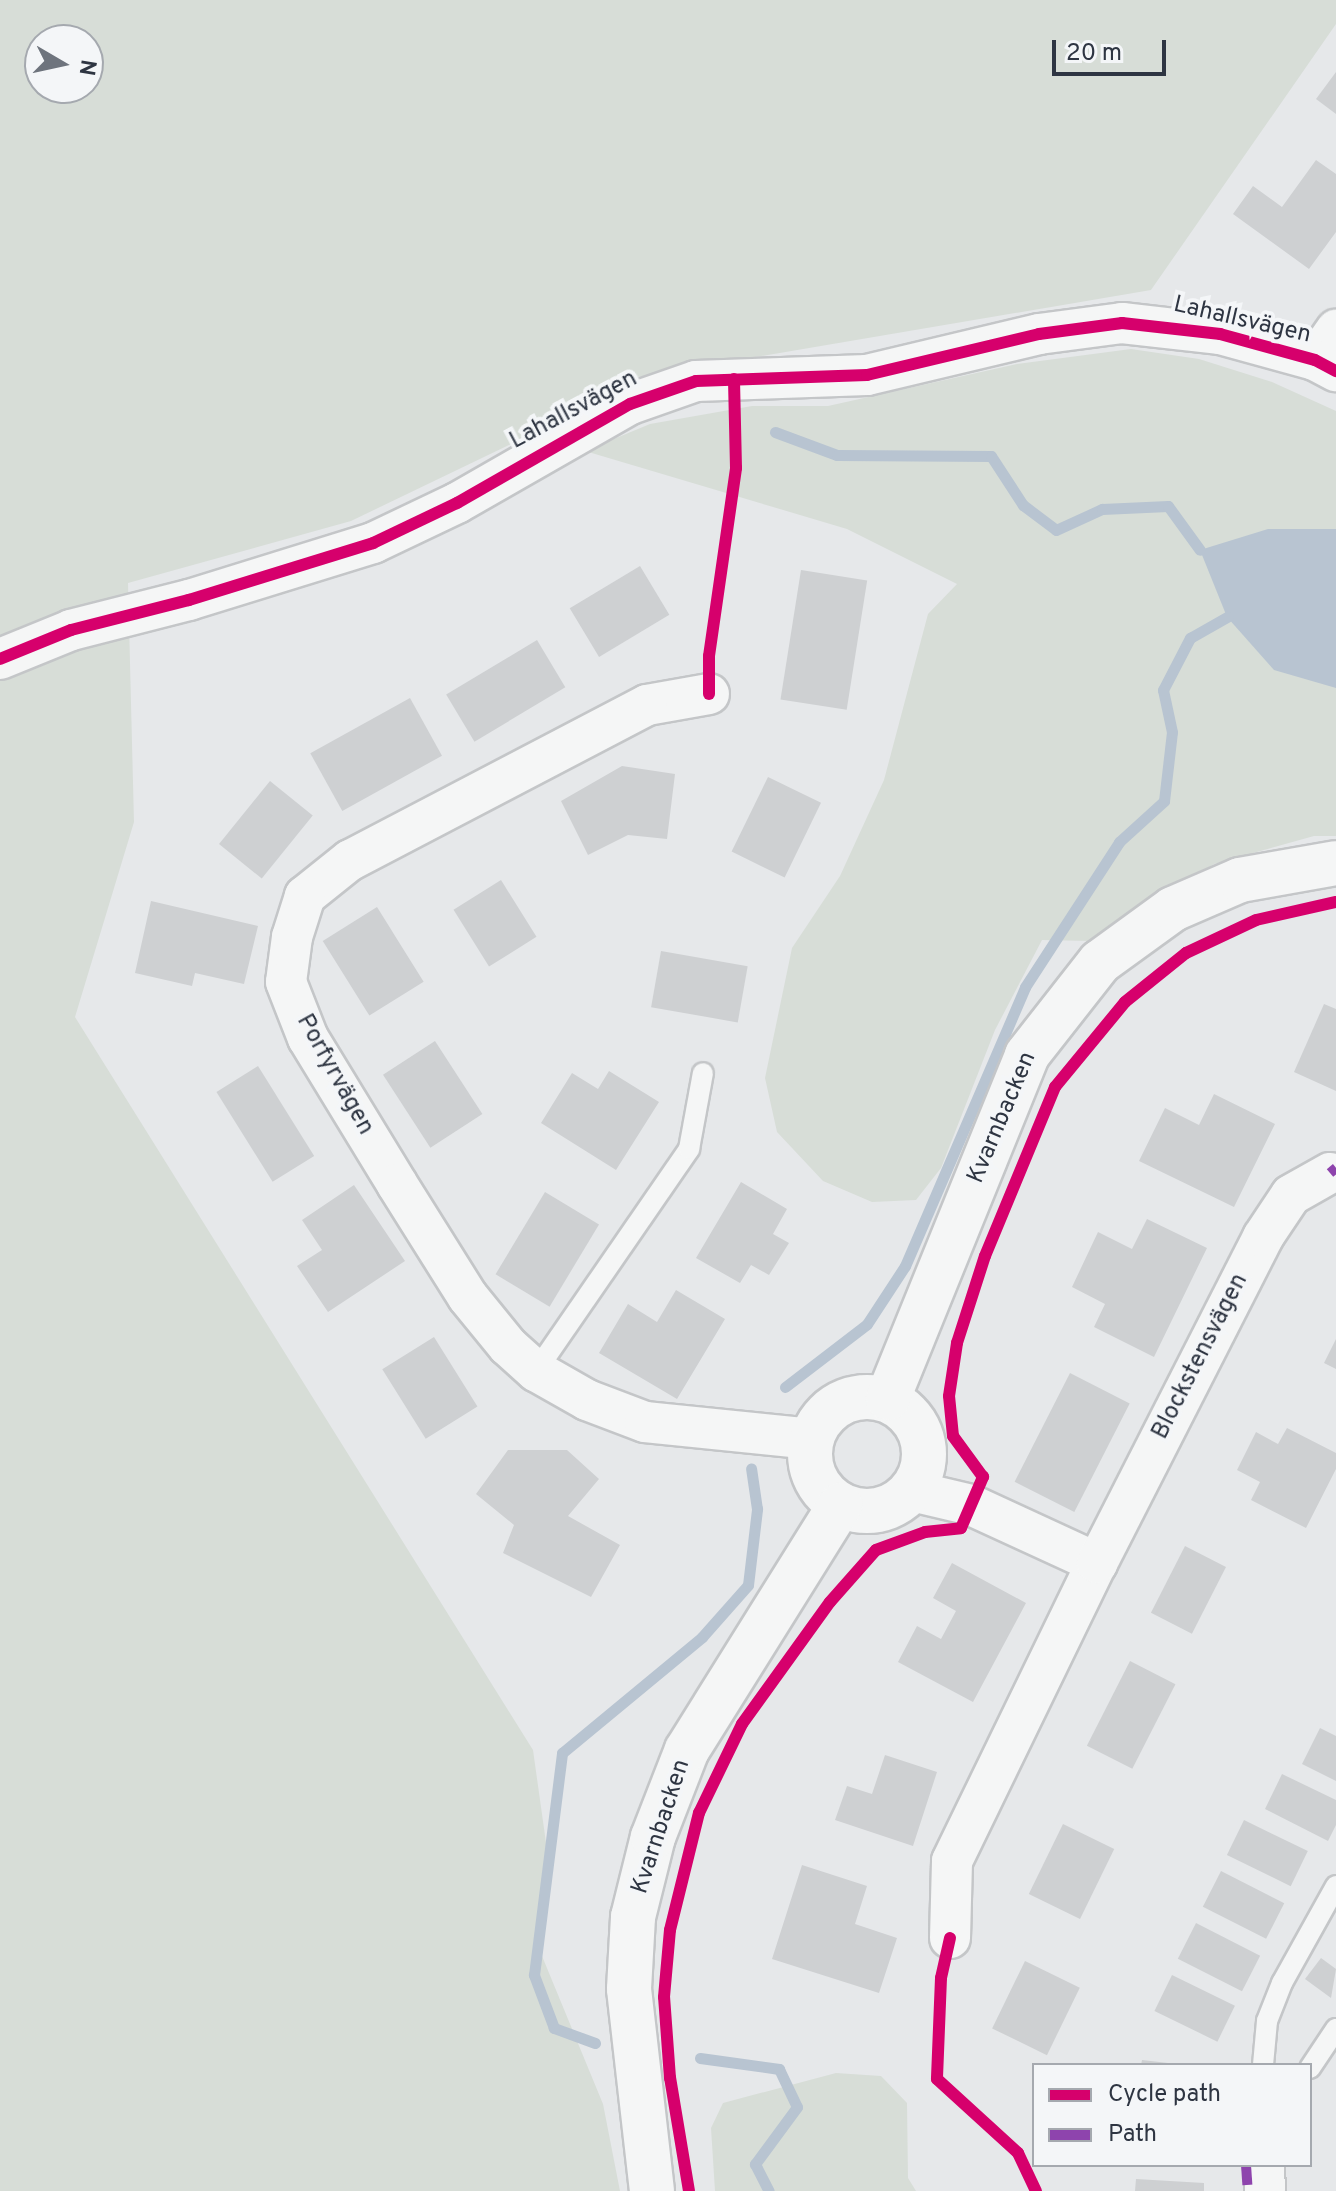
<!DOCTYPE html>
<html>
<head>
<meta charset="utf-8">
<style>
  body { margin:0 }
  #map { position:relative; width:1336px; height:2191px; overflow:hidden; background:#e6e8ea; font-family:Overpass,sans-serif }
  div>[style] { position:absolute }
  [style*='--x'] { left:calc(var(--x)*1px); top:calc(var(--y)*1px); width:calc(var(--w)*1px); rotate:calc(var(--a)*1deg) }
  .green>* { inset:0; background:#d7ddd7 }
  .water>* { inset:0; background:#b8c4d1 }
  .stream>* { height:11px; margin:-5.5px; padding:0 5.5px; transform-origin:5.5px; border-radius:5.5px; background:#b8c4d1 }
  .building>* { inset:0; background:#ced0d2; transform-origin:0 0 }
  .roads { filter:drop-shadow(2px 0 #c4c6c8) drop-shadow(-2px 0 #c4c6c8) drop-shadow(0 2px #c4c6c8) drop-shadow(0 -2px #c4c6c8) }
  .service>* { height:20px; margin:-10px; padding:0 10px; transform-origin:10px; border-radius:10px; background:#f5f6f6 }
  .minor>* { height:40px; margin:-20px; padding:0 20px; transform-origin:20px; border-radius:20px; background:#f5f6f6 }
  .tertiary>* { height:44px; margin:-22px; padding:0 22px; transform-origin:22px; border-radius:22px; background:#f5f6f6 }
  .tertiary>.ring { margin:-22px; padding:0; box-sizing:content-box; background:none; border:44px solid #f5f6f6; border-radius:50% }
  .quiet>* { height:10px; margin-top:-5px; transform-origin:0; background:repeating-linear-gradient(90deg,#8e44ad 0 20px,transparent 0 30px) }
  .cycleway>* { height:12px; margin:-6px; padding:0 6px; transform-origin:6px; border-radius:6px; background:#d6006c }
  span { translate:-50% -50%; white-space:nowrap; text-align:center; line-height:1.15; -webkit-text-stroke:8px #f4f6f8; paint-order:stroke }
  .street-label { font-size:24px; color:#2e3542 }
  .legend { position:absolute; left:1032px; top:2063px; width:280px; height:104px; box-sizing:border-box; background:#f4f6f8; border:2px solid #a5a9af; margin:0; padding:10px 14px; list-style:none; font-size:24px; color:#2e3542 }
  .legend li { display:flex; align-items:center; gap:16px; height:40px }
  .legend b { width:40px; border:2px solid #a5a9af }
  .north { position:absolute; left:24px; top:24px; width:80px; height:80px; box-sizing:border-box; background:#f4f6f8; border:2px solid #a5a9af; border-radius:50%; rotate:99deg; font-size:22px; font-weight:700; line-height:32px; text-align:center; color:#2e3542 }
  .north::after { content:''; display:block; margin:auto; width:28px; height:36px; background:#6e747d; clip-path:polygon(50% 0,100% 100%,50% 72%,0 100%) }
  .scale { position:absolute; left:1052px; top:40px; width:114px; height:36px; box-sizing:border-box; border:4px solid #2e3542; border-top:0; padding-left:10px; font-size:24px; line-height:28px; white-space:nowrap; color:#2e3542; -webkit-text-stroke:6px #f4f6f8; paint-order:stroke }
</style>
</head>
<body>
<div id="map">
  <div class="green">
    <i style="clip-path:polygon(evenodd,0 0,1336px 0,1336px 24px,1151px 290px,614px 381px,540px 430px,351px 521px,128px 583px,134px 822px,75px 1017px,533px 1750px,549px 1864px,542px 1956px,603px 2104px,620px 2191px,0 2191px,0 0,40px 40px,88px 40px,88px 88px,40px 88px,40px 40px)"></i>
    <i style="clip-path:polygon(1131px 349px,1199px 359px,1272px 382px,1336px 411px,1336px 836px,1314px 836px,1214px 864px,1091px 941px,1042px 940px,995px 1030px,941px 1168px,916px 1200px,872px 1202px,823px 1181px,777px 1132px,765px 1078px,792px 948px,840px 876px,884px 780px,928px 614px,957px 584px,847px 529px,585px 451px,650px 424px,752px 406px,828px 406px,1017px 364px)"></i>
    <i style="clip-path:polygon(836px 2073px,881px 2076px,907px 2103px,908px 2178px,916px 2191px,715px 2191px,711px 2128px,723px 2103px)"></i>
  </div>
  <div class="water">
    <i style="clip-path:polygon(1268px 529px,1336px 529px,1336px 688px,1274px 670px,1227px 617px,1200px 550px)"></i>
  </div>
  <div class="stream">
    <i style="--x:775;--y:432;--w:66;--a:20.4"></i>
    <i style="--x:837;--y:455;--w:154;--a:0.4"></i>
    <i style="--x:991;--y:456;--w:59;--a:56.9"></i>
    <i style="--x:1023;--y:505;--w:41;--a:37.1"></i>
    <i style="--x:1056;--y:530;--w:51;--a:-24.5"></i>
    <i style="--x:1102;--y:509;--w:66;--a:-2.6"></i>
    <i style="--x:1168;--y:506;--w:54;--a:54"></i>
    <i style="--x:785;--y:1387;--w:103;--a:-37.5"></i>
    <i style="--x:867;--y:1324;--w:69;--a:-56.8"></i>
    <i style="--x:905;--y:1266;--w:304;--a:-66.7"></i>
    <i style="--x:1025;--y:987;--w:173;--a:-57"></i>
    <i style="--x:1119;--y:842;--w:61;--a:-42.3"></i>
    <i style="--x:1164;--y:801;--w:69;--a:-83.4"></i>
    <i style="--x:1172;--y:732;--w:43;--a:-102.1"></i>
    <i style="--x:1163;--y:690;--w:59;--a:-62.6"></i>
    <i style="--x:1190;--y:638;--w:43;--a:-29.6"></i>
    <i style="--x:595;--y:2043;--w:44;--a:-159.9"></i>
    <i style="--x:554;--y:2028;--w:57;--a:-110.7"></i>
    <i style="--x:534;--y:1975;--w:224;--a:-82.8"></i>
    <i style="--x:562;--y:1753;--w:182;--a:-39.6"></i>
    <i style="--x:702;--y:1637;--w:69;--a:-48.5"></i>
    <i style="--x:748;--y:1585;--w:77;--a:-83.2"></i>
    <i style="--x:757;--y:1509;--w:41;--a:-98.3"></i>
    <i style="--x:700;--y:2058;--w:80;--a:7.9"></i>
    <i style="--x:779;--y:2069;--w:42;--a:64.7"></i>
    <i style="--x:797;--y:2107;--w:71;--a:126.4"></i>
    <i style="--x:755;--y:2164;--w:30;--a:63"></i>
  </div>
  <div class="building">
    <i style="clip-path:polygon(1336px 72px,1336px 114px,1316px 99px)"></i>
    <i style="clip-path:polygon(1316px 160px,1336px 174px,1336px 232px,1309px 269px,1233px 214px,1253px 186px,1282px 207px)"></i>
    <i style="left:640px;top:566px;width:57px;height:82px;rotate:59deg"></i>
    <i style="left:801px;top:570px;width:67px;height:131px;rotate:9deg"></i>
    <i style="left:537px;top:640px;width:55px;height:106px;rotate:59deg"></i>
    <i style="left:410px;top:698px;width:66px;height:114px;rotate:61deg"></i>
    <i style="clip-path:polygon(622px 766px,675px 774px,667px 839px,628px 835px,588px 855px,561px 801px)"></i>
    <i style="left:768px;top:777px;width:59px;height:83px;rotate:26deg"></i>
    <i style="left:270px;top:781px;width:55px;height:81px;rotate:39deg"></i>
    <i style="left:501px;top:880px;width:67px;height:56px;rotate:58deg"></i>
    <i style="clip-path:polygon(151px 901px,258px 926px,244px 984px,195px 973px,192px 986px,135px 973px)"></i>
    <i style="left:377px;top:907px;width:88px;height:64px;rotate:58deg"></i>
    <i style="left:661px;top:951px;width:88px;height:57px;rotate:10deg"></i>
    <i style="clip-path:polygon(1324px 1004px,1336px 1009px,1336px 1091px,1294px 1072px)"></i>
    <i style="left:435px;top:1041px;width:87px;height:62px;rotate:57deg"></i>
    <i style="left:258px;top:1066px;width:106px;height:49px;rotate:58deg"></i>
    <i style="clip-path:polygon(609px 1071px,659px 1102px,616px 1170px,541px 1123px,572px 1073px,598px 1089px)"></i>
    <i style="clip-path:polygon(1214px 1094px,1275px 1124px,1234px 1207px,1139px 1161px,1165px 1108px,1199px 1125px)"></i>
    <i style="clip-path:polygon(741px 1182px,787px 1209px,773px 1234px,789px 1243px,769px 1275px,751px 1265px,740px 1283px,696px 1258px)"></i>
    <i style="clip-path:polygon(354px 1185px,405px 1261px,328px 1312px,297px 1266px,322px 1250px,302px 1220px)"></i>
    <i style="left:545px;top:1192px;width:63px;height:96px;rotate:31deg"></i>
    <i style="clip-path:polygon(1147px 1219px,1207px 1248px,1154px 1357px,1094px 1327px,1105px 1304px,1072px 1287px,1098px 1232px,1132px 1249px)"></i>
    <i style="clip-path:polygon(676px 1290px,725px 1319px,677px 1399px,599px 1353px,628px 1304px,657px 1322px)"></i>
    <i style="left:434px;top:1337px;width:82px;height:61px;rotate:58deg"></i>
    <i style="clip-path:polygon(1336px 1339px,1336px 1369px,1324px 1363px)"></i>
    <i style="left:1070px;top:1373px;width:67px;height:122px;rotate:27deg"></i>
    <i style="clip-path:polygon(1287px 1428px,1336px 1453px,1336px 1469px,1306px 1528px,1251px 1500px,1260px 1482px,1237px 1470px,1256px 1432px,1278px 1444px)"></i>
    <i style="clip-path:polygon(508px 1450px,567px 1450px,599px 1479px,568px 1516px,620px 1545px,591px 1597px,503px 1553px,514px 1525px,476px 1494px)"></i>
    <i style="left:1185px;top:1546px;width:46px;height:75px;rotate:27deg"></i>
    <i style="clip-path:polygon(952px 1563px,1026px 1603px,973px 1702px,898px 1662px,917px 1626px,941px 1639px,956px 1611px,933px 1598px)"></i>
    <i style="left:1130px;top:1661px;width:51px;height:95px;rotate:27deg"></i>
    <i style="clip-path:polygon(1320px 1728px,1336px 1736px,1336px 1781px,1302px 1764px)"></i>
    <i style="clip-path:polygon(885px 1755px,937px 1772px,913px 1846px,835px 1820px,847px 1786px,872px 1794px)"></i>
    <i style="clip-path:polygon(1282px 1774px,1336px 1800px,1336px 1825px,1328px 1841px,1265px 1809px)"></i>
    <i style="left:1244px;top:1820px;width:71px;height:39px;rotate:26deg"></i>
    <i style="left:1063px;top:1824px;width:57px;height:78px;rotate:26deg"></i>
    <i style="clip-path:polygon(802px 1865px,867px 1886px,855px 1924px,897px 1938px,879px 1993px,772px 1959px)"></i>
    <i style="left:1221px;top:1871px;width:71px;height:40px;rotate:27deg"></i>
    <i style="left:1196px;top:1923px;width:72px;height:40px;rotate:27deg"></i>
    <i style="clip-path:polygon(1321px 1958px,1336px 1969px,1331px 1998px,1305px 1979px)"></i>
    <i style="left:1025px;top:1961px;width:61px;height:75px;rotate:26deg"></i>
    <i style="left:1172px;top:1975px;width:70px;height:40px;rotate:26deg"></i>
    <i style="clip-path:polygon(1142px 2060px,1168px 2063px,1168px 2065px,1141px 2065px)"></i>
    <i style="clip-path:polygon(1136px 2179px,1204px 2183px,1204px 2191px,1135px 2191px)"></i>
  </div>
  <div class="roads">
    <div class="service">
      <i style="--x:536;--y:1371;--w:270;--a:-55.4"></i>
      <i style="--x:689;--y:1149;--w:77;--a:-79.6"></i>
      <i style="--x:1263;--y:2065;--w:44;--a:-84.8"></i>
      <i style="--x:1267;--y:2021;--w:41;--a:-68.5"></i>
      <i style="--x:1282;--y:1983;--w:111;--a:-60.9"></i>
      <i style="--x:1310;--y:2068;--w:47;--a:-56.3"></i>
    </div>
    <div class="minor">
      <i style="--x:1315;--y:360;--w:37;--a:-55"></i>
      <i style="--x:0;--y:659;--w:77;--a:-22.2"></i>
      <i style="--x:71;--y:630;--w:122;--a:-14.3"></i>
      <i style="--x:189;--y:600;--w:193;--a:-17.2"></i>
      <i style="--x:373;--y:543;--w:93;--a:-25.5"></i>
      <i style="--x:457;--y:503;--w:199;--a:-29.8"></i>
      <i style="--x:630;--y:404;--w:70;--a:-19.2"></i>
      <i style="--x:696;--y:381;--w:171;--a:-2"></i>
      <i style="--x:867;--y:375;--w:177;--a:-13.4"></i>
      <i style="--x:1039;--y:334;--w:84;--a:-7.5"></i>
      <i style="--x:1122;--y:323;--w:99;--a:6.4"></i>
      <i style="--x:1220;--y:334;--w:98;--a:15.3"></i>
      <i style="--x:1315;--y:360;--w:24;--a:28"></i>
      <i style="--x:709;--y:694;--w:63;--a:169.9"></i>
      <i style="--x:647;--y:705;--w:335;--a:152.4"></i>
      <i style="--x:350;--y:860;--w:58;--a:141.3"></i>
      <i style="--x:305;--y:896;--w:43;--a:107.6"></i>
      <i style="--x:292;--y:937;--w:45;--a:97.6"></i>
      <i style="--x:286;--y:982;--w:60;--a:68.6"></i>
      <i style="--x:308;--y:1038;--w:171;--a:58.6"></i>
      <i style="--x:397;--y:1184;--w:133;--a:57.9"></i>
      <i style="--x:468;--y:1297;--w:63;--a:50.8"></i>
      <i style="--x:508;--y:1346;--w:38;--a:42"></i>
      <i style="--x:536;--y:1371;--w:59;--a:29.6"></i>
      <i style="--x:587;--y:1400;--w:62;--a:20.8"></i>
      <i style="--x:645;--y:1422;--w:168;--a:5.8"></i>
      <i style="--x:912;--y:1491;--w:61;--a:13.3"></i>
      <i style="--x:971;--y:1505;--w:139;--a:24.7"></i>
      <i style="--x:950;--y:1938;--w:77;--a:-88.5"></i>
      <i style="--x:952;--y:1861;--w:331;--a:-64.1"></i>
      <i style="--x:1097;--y:1563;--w:366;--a:-63"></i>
      <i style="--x:1263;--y:1237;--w:50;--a:-56.3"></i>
      <i style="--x:1291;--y:1195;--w:45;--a:-29.4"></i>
      <i style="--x:1264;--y:2165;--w:26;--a:88"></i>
    </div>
    <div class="tertiary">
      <i class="ring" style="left:810px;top:1397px;width:70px;height:70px"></i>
      <i style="--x:888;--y:1398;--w:370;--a:-67.9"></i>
      <i style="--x:1027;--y:1055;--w:118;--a:-51.9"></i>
      <i style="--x:1100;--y:962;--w:90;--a:-36"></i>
      <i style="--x:1173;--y:909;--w:73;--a:-23.4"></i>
      <i style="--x:1240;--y:880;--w:97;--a:-10"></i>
      <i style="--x:652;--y:2191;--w:203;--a:-96.5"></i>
      <i style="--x:629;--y:1989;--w:72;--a:-86.8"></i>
      <i style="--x:633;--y:1917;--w:82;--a:-76"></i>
      <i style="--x:653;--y:1837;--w:93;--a:-68.7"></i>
      <i style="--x:687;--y:1750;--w:289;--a:-58"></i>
    </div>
  </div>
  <div class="quiet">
    <i style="--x:1330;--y:1173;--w:8;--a:-40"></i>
    <i style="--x:1246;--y:2165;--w:26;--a:86"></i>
  </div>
  <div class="cycleway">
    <i style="--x:0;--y:659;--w:77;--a:-22.2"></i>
    <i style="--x:71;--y:630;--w:122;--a:-14.3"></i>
    <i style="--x:189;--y:600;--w:193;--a:-17.2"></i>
    <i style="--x:373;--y:543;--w:93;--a:-25.5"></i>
    <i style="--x:457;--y:503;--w:199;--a:-29.8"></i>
    <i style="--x:630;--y:404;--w:70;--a:-19.2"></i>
    <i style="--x:696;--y:381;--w:171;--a:-2"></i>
    <i style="--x:867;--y:375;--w:177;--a:-13.4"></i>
    <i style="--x:1039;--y:334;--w:84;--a:-7.5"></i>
    <i style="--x:1122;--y:323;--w:99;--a:6.4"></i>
    <i style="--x:1220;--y:334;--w:98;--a:15.3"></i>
    <i style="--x:1315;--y:360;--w:24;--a:28"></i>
    <i style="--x:709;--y:694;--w:38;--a:-90"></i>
    <i style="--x:709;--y:656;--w:190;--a:-81.8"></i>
    <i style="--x:736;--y:468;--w:89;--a:-91.3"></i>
    <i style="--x:950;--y:1938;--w:41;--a:102.7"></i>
    <i style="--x:941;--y:1978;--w:101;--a:92.3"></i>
    <i style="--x:937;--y:2079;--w:110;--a:42.4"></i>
    <i style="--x:1018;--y:2153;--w:42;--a:64.7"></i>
    <i style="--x:689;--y:2191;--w:115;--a:-99.5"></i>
    <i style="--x:670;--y:2078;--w:81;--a:-94.2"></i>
    <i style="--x:664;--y:1997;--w:67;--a:-84.9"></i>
    <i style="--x:670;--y:1930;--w:121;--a:-76.1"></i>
    <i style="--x:699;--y:1813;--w:99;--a:-64.2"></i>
    <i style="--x:742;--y:1724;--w:150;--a:-54.2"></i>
    <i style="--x:830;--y:1602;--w:69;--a:-48.5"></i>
    <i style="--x:876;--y:1550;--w:52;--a:-20.2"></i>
    <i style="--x:925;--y:1532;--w:36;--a:-6"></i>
    <i style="--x:961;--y:1528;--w:56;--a:-66.7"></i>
    <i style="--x:983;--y:1477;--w:51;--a:-126.2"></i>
    <i style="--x:953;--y:1436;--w:40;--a:-95.7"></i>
    <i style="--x:949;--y:1396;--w:54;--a:-81.4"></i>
    <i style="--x:957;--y:1343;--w:91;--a:-72.2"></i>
    <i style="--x:985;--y:1256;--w:183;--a:-67.5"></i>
    <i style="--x:1055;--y:1087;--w:110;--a:-50.5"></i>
    <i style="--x:1125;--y:1002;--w:78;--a:-38.8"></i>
    <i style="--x:1186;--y:953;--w:77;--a:-25.2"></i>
    <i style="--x:1256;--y:920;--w:82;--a:-12.7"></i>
  </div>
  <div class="street-label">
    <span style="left:1242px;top:321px;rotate:13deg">Lahallsvägen</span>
    <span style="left:574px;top:411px;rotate:-28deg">Lahallsvägen</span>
    <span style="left:334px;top:1075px;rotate:61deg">Porfyrvägen</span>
    <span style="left:1003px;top:1118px;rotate:-67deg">Kvarnbacken</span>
    <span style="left:1201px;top:1357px;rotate:-63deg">Blockstensvägen</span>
    <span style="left:662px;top:1827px;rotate:-72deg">Kvarnbacken</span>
  </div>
  <ul class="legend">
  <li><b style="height:10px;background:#d6006c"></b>Cycle path</li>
  <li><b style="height:10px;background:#8e44ad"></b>Path</li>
  </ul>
  <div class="north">N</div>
  <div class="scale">20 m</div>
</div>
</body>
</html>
